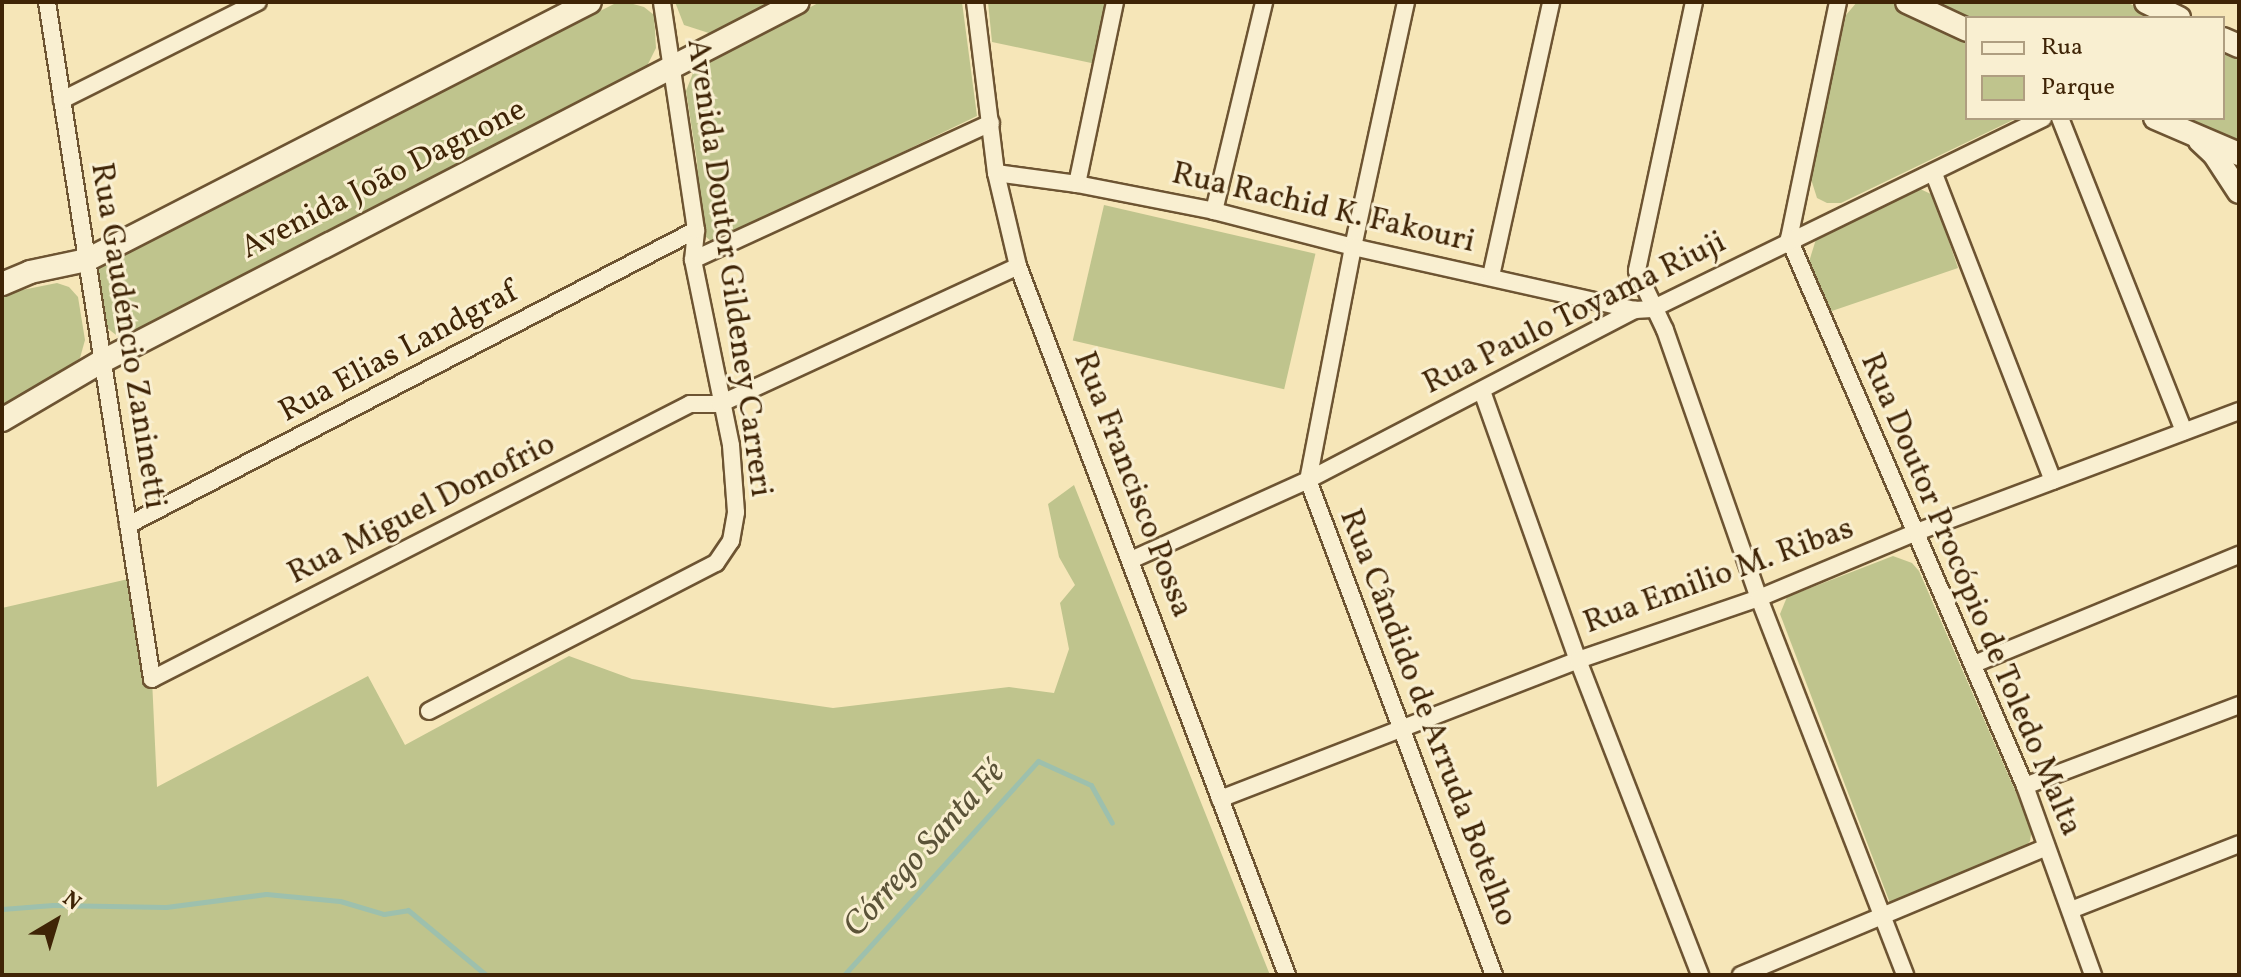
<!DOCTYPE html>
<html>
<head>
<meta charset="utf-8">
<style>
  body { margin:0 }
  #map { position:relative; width:2241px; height:977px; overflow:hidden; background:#f6e6b8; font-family:Vollkorn,serif }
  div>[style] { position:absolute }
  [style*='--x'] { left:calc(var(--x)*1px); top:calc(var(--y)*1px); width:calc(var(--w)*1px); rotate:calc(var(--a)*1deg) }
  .green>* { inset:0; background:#bfc48d; transform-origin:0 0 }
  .stream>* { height:5px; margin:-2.5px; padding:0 2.5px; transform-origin:2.5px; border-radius:2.5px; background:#9dc0ad }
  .roads { filter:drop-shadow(2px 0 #6d5432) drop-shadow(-2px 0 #6d5432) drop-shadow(0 2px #6d5432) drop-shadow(0 -2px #6d5432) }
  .street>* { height:16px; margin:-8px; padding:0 8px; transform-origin:8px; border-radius:8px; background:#f9efd1 }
  .secondary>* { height:22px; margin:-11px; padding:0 11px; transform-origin:11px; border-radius:11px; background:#f9efd1 }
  span { translate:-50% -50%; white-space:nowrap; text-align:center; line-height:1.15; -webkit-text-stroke:6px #f9efd1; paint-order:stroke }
  .street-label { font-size:32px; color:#3f2406 }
  .water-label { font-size:34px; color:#5b5338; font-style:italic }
  .frame { position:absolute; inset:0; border:4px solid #3f2406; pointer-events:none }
  .legend { position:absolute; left:1965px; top:16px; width:260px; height:104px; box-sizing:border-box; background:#f9efd1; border:2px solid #af9e80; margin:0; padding:10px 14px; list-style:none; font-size:24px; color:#3f2406 }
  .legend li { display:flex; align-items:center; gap:16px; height:40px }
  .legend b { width:40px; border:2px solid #af9e80 }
  .north { position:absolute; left:16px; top:881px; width:80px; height:80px; -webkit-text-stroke:6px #f9efd1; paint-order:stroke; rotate:38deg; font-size:22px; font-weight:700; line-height:32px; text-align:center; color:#3f2406 }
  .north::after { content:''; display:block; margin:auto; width:28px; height:36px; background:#3f2406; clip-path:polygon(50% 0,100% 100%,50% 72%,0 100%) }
</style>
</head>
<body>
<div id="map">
  <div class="green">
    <i style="clip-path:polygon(626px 2px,644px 7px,654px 15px,656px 48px,645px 70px,124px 341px,107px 328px,97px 268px,100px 262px,614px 4px)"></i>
    <i style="clip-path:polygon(675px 2px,776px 2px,712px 34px,684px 25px)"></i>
    <i style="clip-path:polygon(820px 2px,962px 2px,977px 116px,718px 241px,711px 241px,700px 232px,697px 161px,686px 91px,693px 73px,696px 68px)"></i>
    <i style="clip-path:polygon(988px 2px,1109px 2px,1096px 64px,992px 42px)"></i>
    <i style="clip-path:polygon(1857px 2px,1895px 2px,1967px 36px,1967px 118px,2017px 118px,1841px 203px,1827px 203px,1817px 198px,1810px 176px,1846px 15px)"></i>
    <i style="clip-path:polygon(1934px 2px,2126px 2px,2160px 18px,1969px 18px)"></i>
    <i style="clip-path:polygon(2223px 47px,2239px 55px,2239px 141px,2183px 118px,2223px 118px)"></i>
    <i style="clip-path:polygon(1918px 188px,1933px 195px,1958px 268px,1829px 312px,1808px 265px,1817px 236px)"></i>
    <i style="left:1104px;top:205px;width:217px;height:139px;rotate:13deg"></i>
    <i style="clip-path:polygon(57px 283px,69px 287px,78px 297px,85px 340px,80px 358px,2px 414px,2px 294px)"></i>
    <i style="clip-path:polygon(1074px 485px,1270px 975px,2px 975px,2px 608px,137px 577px,152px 679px,157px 787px,368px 676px,405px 745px,569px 656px,632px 679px,833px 708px,1009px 687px,1054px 693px,1069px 649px,1060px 603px,1075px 585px,1059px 557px,1048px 504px)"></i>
    <i style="clip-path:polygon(1893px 556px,1912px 563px,1919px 571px,2032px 829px,2030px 841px,2020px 853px,1890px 903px,1780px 614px,1787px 597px)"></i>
  </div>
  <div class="stream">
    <i style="--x:2;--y:909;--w:51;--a:-4.5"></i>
    <i style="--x:53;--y:905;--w:113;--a:1"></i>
    <i style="--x:166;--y:907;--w:101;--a:-7.4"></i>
    <i style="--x:266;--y:894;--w:74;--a:5.4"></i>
    <i style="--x:340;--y:901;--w:46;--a:16.5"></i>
    <i style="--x:384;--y:914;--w:24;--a:-9"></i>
    <i style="--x:408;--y:910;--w:102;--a:39.8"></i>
    <i style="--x:844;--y:975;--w:289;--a:-47.8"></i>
    <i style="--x:1038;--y:761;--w:58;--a:24.4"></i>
    <i style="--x:1091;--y:785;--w:43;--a:61.1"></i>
  </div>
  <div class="roads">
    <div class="street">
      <i style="--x:47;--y:2;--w:685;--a:81.18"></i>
      <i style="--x:152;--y:679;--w:604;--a:-27.07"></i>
      <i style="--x:690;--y:404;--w:30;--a:0"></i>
      <i style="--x:720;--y:404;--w:328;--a:-24.8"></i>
      <i style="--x:975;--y:2;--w:172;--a:83"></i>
      <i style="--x:996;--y:173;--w:96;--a:76.7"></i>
      <i style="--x:1018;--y:266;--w:758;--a:69.22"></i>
      <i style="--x:1406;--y:2;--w:251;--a:102.2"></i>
      <i style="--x:1353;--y:247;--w:237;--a:100.9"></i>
      <i style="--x:1308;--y:480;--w:529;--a:69.41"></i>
      <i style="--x:1694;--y:2;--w:275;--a:102"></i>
      <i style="--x:1637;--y:271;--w:65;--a:64.6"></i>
      <i style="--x:1665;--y:330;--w:284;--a:70.7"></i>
      <i style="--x:1759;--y:598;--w:404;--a:68.8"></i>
      <i style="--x:1838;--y:2;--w:242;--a:101.7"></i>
      <i style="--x:1789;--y:239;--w:596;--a:66.66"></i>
      <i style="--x:2025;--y:786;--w:201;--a:70.2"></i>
      <i style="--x:62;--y:100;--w:219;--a:-26.6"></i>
      <i style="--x:2060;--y:118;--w:337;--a:68.4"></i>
      <i style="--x:996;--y:173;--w:82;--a:7.7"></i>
      <i style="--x:1077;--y:184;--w:140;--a:11.1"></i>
      <i style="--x:1214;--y:211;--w:144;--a:14.5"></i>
      <i style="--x:1353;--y:247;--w:289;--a:12.6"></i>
      <i style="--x:1934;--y:174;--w:329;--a:68.8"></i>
      <i style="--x:1077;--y:184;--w:186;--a:-78.2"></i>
      <i style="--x:1214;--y:211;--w:215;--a:-76.5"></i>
      <i style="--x:693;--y:260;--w:328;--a:-24.7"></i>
      <i style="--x:1491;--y:276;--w:280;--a:-77.6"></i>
      <i style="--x:1482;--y:391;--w:286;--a:70.4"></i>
      <i style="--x:1578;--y:660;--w:338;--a:68.8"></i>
      <i style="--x:128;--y:525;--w:640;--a:-27.45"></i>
      <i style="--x:1131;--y:560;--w:194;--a:-24.3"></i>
      <i style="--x:1308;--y:480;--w:369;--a:-27.5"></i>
      <i style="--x:1635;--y:310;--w:17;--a:-3"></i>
      <i style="--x:1652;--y:309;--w:435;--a:-26"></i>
      <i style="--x:1974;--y:664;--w:287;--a:-22.4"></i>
      <i style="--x:429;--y:711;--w:323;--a:-27.3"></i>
      <i style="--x:716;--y:563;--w:27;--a:-56"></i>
      <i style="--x:731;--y:541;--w:29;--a:-80"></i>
      <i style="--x:736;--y:512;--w:67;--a:-94.3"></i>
      <i style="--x:731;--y:445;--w:189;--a:-101.6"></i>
      <i style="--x:693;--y:260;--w:30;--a:-84"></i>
      <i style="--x:696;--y:230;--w:231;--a:-98.5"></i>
      <i style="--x:2025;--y:786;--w:229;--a:-20.7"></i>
      <i style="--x:1220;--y:799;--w:384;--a:-21.2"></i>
      <i style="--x:1578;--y:660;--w:191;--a:-18.9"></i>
      <i style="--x:1759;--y:598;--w:171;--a:-22.7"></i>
      <i style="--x:1917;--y:532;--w:344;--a:-20.6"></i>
      <i style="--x:2071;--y:910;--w:180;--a:-21.4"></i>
      <i style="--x:1741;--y:975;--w:329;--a:-22.7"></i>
    </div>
    <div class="secondary">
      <i style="--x:1907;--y:2;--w:66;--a:25"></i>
      <i style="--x:2146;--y:2;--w:37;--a:26"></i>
      <i style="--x:2223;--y:39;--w:17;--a:24"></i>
      <i style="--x:2155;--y:118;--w:91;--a:23.2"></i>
      <i style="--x:2200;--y:141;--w:19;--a:43"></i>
      <i style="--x:2214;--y:154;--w:45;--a:56.7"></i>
      <i style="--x:2;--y:284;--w:30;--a:-23"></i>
      <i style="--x:30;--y:272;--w:58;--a:-11.9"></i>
      <i style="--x:87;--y:260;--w:565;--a:-27.15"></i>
      <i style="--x:2;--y:420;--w:115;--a:-30.4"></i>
      <i style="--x:101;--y:362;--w:784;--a:-27.32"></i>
    </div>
  </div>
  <div class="street-label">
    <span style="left:384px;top:180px;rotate:-27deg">Avenida João Dagnone</span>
    <span style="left:1323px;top:209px;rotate:13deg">Rua Rachid K. Fakouri</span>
    <span style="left:728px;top:268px;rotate:82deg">Avenida Doutor Gildeney Carreri</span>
    <span style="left:1575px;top:314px;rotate:-26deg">Rua Paulo Toyama Riuji</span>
    <span style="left:127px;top:336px;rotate:81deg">Rua Gaudéncio Zaninetti</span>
    <span style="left:399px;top:353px;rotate:-28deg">Rua Elias Landgraf</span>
    <span style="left:1132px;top:485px;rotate:69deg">Rua Francisco Possa</span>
    <span style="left:422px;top:510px;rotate:-27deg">Rua Miguel Donofrio</span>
    <span style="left:1719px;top:577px;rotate:-20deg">Rua Emilio M. Ribas</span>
    <span style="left:1970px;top:595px;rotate:67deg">Rua Doutor Procópio de Toledo Malta</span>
    <span style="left:1427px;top:718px;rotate:69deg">Rua Cândido de Arruda Botelho</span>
  </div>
  <div class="water-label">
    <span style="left:925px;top:850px;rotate:-48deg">Córrego Santa Fé</span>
  </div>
  <div class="frame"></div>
  <ul class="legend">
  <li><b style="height:10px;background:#f9efd1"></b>Rua</li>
  <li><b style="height:22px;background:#bfc48d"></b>Parque</li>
  </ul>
  <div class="north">N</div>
</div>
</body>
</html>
